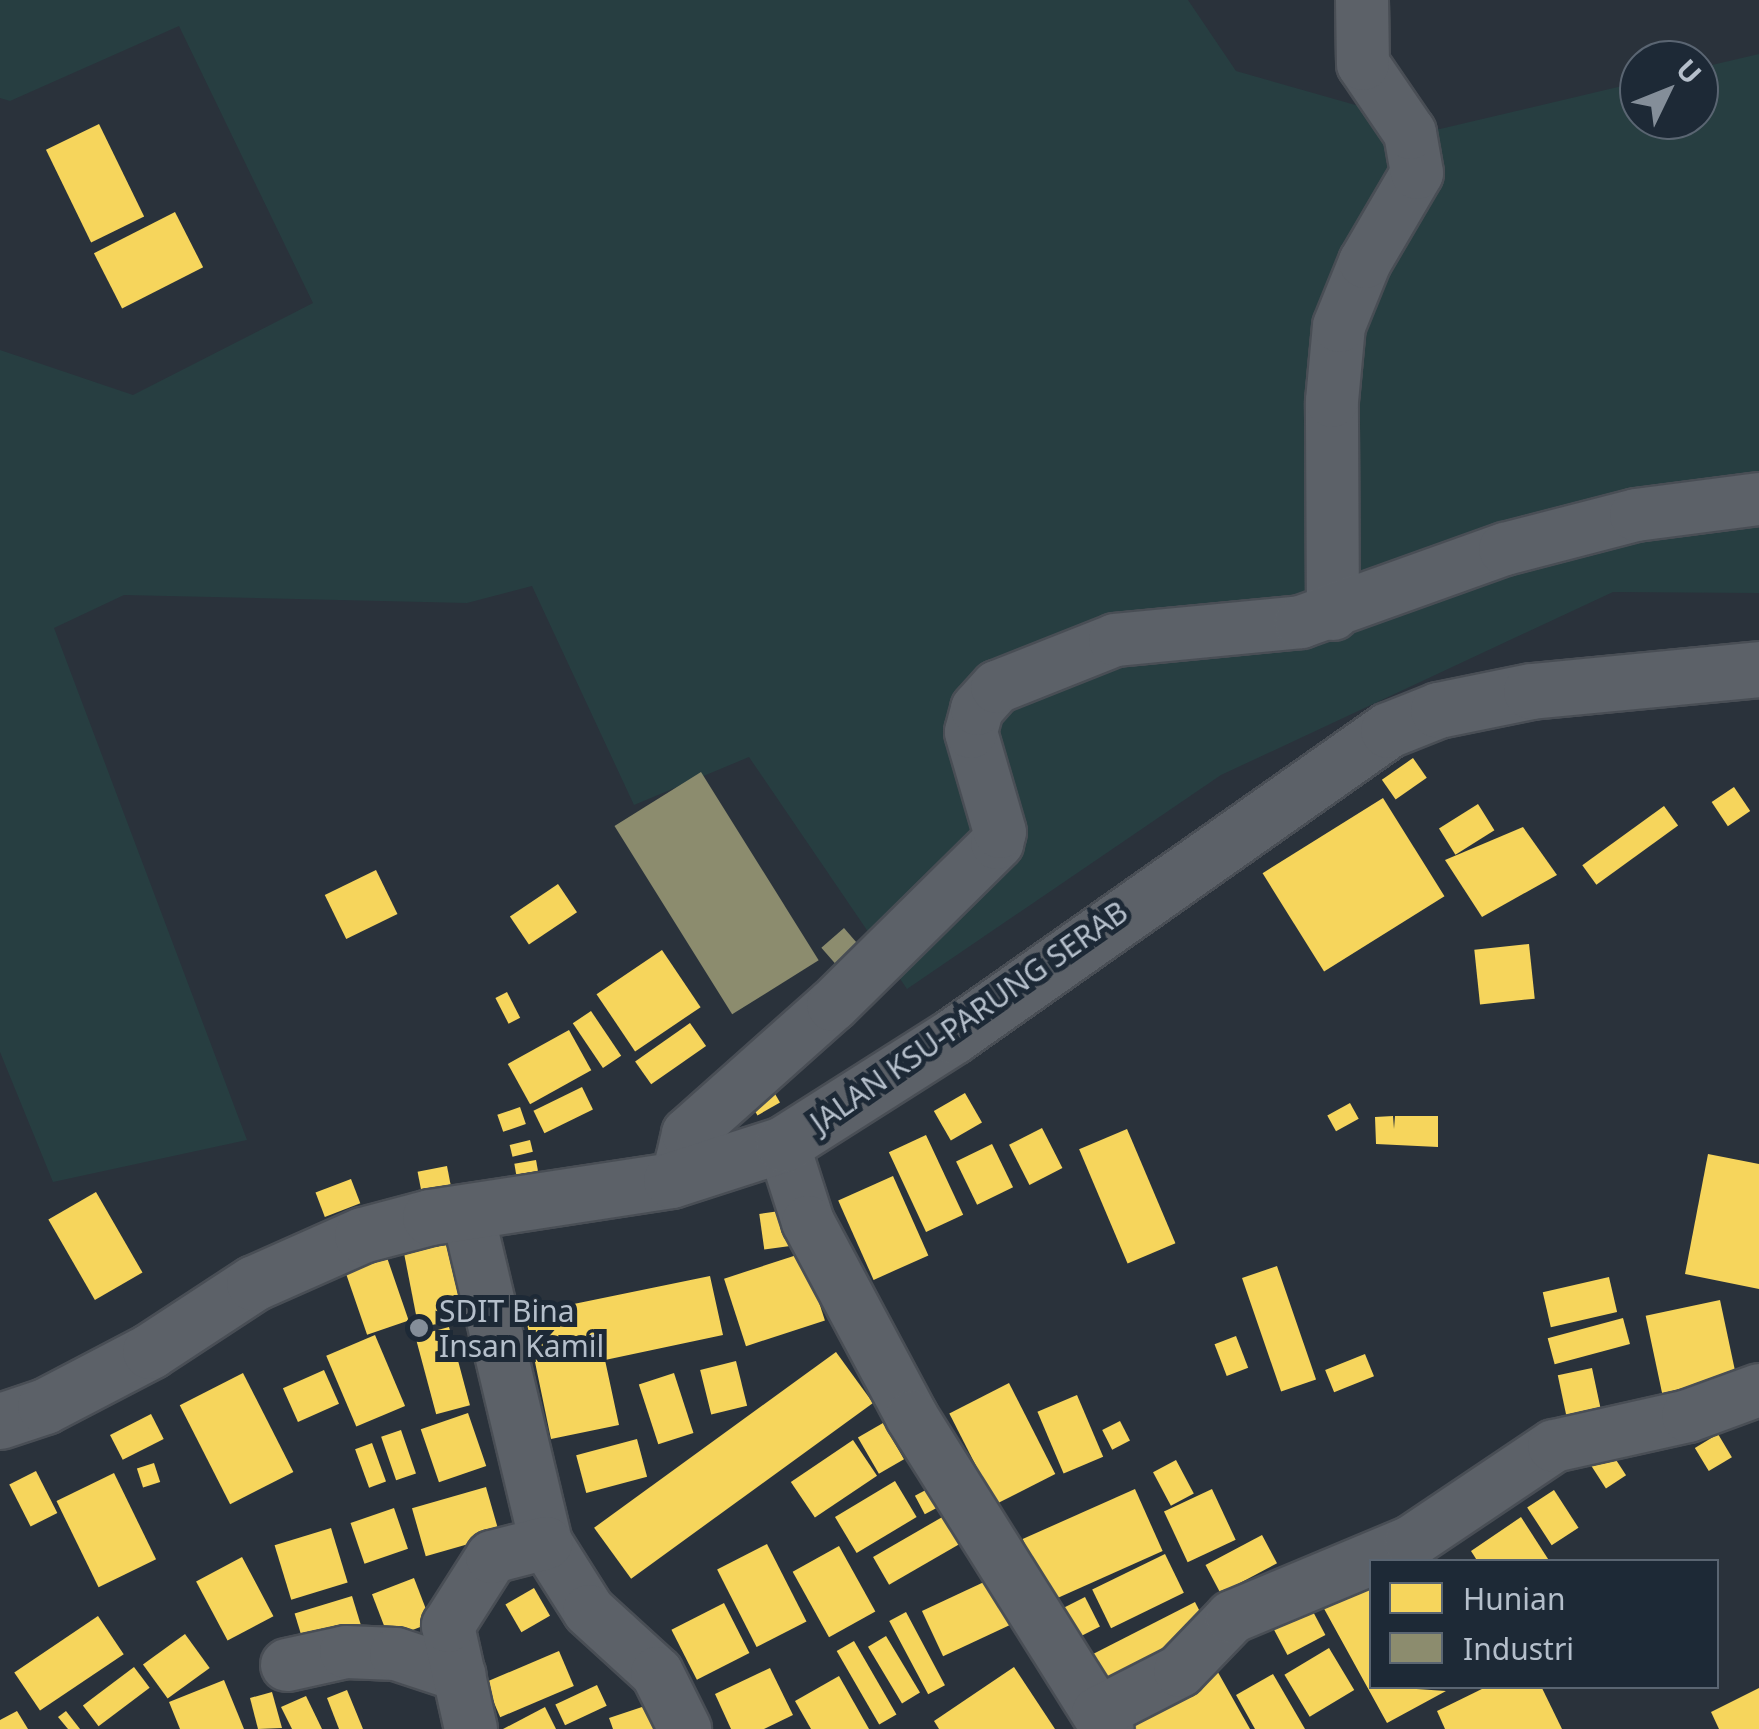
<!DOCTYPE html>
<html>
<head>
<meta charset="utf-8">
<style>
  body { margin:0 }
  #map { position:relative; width:1759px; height:1729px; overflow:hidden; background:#2a323b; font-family:"Noto Sans",sans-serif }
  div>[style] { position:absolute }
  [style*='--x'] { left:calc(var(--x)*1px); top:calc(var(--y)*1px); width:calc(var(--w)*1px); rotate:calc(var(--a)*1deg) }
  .green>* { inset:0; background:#273e41 }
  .homes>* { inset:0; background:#f6d55c; transform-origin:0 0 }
  .industry>* { inset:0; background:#8c8c6e; transform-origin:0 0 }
  .roads { filter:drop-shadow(2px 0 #494e55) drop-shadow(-2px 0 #494e55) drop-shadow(0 2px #494e55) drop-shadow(0 -2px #494e55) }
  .minor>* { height:52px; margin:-26px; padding:0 26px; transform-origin:26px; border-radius:26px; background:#5c6168 }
  .tertiary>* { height:55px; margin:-27.5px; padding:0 27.5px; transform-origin:27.5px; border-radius:27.5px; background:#5c6168 }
  .dots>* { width:28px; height:28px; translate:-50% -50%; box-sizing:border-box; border:5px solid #1d2936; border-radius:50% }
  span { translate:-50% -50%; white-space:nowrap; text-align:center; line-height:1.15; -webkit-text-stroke:10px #1d2936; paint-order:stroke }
  .street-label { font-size:30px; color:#b5bfcb }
  .poi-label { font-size:30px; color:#b5bfcb }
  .left { translate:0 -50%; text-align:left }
  .legend { position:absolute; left:1369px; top:1559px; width:350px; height:130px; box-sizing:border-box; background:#1d2936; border:2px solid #5a6572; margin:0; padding:12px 18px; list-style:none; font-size:30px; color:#b5bfcb }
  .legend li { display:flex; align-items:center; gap:20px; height:50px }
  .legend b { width:50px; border:2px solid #5a6572 }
  .north { position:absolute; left:1619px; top:40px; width:100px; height:100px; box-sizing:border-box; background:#1d2936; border:2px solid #5a6572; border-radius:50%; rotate:47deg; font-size:28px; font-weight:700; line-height:40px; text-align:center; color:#b5bfcb }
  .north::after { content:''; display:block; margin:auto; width:35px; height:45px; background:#848e99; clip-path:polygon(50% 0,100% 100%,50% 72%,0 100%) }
</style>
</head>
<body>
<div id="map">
  <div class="green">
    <i style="clip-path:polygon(0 0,1188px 0,1236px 71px,1440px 129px,1639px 82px,1639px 120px,1699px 120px,1699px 68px,1759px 54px,1759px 593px,1613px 592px,1221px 775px,907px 989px,749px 757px,634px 805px,532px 586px,467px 603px,124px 595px,54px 628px,247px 1140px,53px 1182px,0 1052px,0 350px,133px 395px,313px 303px,179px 26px,10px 101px,0 98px)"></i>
  </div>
  <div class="homes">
    <i style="left:99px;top:124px;width:103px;height:59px;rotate:64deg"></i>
    <i style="left:175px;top:212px;width:62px;height:91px;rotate:63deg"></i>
    <i style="left:1413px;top:758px;width:24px;height:38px;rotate:55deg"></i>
    <i style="left:1734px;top:787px;width:29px;height:27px;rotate:56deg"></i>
    <i style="left:1383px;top:798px;width:116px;height:142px;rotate:58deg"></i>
    <i style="left:1478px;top:804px;width:31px;height:46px;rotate:58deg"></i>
    <i style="left:1664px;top:806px;width:24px;height:101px;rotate:54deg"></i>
    <i style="clip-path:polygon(1523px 827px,1557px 875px,1482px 917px,1445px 860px)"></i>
    <i style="left:376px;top:870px;width:49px;height:57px;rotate:64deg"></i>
    <i style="left:558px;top:884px;width:34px;height:58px;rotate:56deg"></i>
    <i style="left:1529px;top:944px;width:55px;height:55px;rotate:84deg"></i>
    <i style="left:662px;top:950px;width:69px;height:79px;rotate:56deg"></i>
    <i style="left:507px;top:992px;width:29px;height:13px;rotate:63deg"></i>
    <i style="left:591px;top:1011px;width:54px;height:22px;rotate:56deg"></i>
    <i style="left:690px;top:1023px;width:28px;height:67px;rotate:55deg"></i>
    <i style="left:569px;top:1030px;width:46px;height:70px;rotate:61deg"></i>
    <i style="left:763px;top:1073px;width:34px;height:26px;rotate:60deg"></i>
    <i style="left:582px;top:1087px;width:25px;height:54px;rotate:64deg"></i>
    <i style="left:965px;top:1093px;width:34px;height:36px;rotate:60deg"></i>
    <i style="left:1350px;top:1103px;width:18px;height:26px;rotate:61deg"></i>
    <i style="left:520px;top:1107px;width:18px;height:24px;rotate:71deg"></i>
    <i style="clip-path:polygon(1393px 1116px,1394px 1129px,1395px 1116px,1438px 1116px,1438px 1147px,1376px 1144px,1375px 1117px)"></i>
    <i style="left:1042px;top:1128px;width:45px;height:37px;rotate:63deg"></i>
    <i style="left:1127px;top:1129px;width:124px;height:52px;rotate:67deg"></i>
    <i style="left:926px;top:1135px;width:88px;height:41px;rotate:65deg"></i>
    <i style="left:530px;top:1140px;width:12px;height:21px;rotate:76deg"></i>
    <i style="left:992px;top:1144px;width:48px;height:40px;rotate:64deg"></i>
    <i style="clip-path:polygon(1708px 1154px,1759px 1164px,1759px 1289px,1685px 1274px)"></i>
    <i style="left:536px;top:1160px;width:11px;height:22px;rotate:80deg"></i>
    <i style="left:447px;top:1166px;width:20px;height:30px;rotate:79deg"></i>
    <i style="left:893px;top:1176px;width:87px;height:60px;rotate:66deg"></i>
    <i style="left:351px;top:1179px;width:26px;height:38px;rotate:69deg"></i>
    <i style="left:96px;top:1192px;width:93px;height:55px;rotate:60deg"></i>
    <i style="left:787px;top:1210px;width:36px;height:28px;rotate:82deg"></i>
    <i style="left:449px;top:1233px;width:87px;height:48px;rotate:79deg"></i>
    <i style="left:382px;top:1243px;width:82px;height:44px;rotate:71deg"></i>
    <i style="left:803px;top:1253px;width:71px;height:83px;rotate:72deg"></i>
    <i style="left:1277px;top:1266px;width:120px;height:37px;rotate:71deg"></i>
    <i style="clip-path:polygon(710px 1276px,723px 1335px,605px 1360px,619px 1425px,551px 1439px,525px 1314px)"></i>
    <i style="left:1609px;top:1277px;width:36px;height:68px;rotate:77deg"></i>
    <i style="left:1720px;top:1300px;width:81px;height:76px;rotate:78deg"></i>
    <i style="left:1623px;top:1318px;width:27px;height:78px;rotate:75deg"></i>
    <i style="left:449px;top:1327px;width:81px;height:35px;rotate:75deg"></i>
    <i style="left:375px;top:1335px;width:77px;height:53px;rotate:67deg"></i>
    <i style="left:1236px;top:1336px;width:34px;height:23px;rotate:69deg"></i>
    <i style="left:836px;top:1352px;width:63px;height:299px;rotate:54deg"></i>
    <i style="left:1365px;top:1354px;width:24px;height:43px;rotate:68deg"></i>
    <i style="left:736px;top:1361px;width:46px;height:37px;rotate:76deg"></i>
    <i style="left:1592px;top:1368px;width:48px;height:35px;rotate:78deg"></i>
    <i style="left:324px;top:1370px;width:37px;height:45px;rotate:66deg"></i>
    <i style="left:243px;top:1373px;width:111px;height:71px;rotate:63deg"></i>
    <i style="left:674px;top:1373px;width:63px;height:37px;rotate:72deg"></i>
    <i style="left:1009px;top:1383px;width:102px;height:67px;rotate:63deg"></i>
    <i style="left:1077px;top:1395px;width:67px;height:43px;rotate:67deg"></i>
    <i style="left:468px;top:1413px;width:56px;height:50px;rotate:71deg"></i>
    <i style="left:151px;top:1414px;width:28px;height:46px;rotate:63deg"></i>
    <i style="left:1120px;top:1421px;width:22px;height:20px;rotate:63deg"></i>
    <i style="left:883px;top:1423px;width:42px;height:29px;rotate:60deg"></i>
    <i style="left:401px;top:1430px;width:46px;height:21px;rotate:71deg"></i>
    <i style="left:1718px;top:1434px;width:27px;height:27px;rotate:59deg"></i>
    <i style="left:637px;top:1439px;width:39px;height:63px;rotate:75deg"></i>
    <i style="left:853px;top:1440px;width:43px;height:75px;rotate:56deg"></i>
    <i style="left:372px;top:1443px;width:41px;height:18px;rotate:70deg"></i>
    <i style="left:1607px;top:1446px;width:35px;height:24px;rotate:57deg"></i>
    <i style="left:1176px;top:1460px;width:38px;height:26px;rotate:62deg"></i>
    <i style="left:154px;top:1463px;width:20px;height:18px;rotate:72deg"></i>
    <i style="left:36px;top:1471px;width:47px;height:30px;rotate:63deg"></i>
    <i style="left:114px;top:1473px;width:96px;height:64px;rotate:64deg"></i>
    <i style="left:895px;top:1481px;width:42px;height:70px;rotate:59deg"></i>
    <i style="left:937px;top:1484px;width:21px;height:25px;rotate:62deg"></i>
    <i style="left:486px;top:1487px;width:50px;height:77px;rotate:74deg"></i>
    <i style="left:1135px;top:1489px;width:68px;height:123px;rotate:66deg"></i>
    <i style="left:1212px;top:1489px;width:56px;height:53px;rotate:65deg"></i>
    <i style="left:1554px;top:1490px;width:45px;height:32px;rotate:57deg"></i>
    <i style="left:394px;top:1508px;width:43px;height:46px;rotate:71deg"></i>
    <i style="left:951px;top:1512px;width:32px;height:90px;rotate:60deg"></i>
    <i style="clip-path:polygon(1521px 1517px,1550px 1562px,1478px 1562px,1471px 1551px)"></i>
    <i style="left:331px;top:1528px;width:57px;height:59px;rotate:73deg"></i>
    <i style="left:1262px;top:1535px;width:32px;height:64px;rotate:62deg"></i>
    <i style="left:767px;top:1544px;width:87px;height:56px;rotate:63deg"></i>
    <i style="left:839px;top:1546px;width:75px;height:53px;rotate:61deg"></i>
    <i style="left:1165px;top:1554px;width:43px;height:81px;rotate:64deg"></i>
    <i style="left:242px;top:1557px;width:67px;height:52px;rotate:62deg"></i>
    <i style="left:999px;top:1575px;width:50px;height:85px;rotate:65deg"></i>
    <i style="left:414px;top:1578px;width:48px;height:45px;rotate:69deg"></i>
    <i style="clip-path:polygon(1372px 1578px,1372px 1686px,1446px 1691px,1387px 1723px,1322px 1605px)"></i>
    <i style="left:534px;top:1588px;width:32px;height:33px;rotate:60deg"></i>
    <i style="left:1301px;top:1589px;width:52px;height:43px;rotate:62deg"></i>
    <i style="left:352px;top:1596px;width:47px;height:60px;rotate:73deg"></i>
    <i style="left:1085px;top:1597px;width:33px;height:30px;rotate:63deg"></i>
    <i style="left:1195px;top:1602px;width:30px;height:121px;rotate:63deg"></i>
    <i style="left:724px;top:1603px;width:56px;height:59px;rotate:63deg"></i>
    <i style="left:906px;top:1612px;width:83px;height:19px;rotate:62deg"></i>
    <i style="left:98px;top:1616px;width:46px;height:101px;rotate:56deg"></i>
    <i style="left:185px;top:1634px;width:42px;height:52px;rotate:54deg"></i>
    <i style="left:886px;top:1636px;width:66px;height:21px;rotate:59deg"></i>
    <i style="left:854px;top:1641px;width:85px;height:20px;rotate:60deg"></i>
    <i style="left:1329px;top:1648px;width:49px;height:52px;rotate:59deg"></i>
    <i style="left:559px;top:1651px;width:38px;height:80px;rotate:67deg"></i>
    <i style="clip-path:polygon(1211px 1660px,1250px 1729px,1131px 1729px,1120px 1711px)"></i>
    <i style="left:134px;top:1667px;width:26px;height:64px;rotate:53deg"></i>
    <i style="clip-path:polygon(1014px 1667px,1055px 1729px,939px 1729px,934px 1721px)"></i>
    <i style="clip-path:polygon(770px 1668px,793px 1715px,764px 1729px,731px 1729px,715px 1694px)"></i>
    <i style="clip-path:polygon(1273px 1674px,1305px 1729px,1255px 1729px,1236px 1695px)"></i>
    <i style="clip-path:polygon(839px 1676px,869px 1729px,811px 1729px,795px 1701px)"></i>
    <i style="clip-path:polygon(224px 1680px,244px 1729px,180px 1729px,169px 1702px)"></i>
    <i style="left:597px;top:1685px;width:23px;height:46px;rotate:65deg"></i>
    <i style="clip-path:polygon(1488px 1686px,1541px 1686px,1562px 1729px,1445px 1729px,1437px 1711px)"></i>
    <i style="clip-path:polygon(1759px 1688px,1759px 1729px,1719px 1729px,1711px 1712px)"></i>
    <i style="clip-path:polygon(347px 1690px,363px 1729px,339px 1729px,327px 1698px)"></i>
    <i style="clip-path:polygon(272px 1692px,282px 1728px,258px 1729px,250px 1698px)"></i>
    <i style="clip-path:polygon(306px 1696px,322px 1729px,292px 1729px,281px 1707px)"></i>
    <i style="clip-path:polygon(648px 1705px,656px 1729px,613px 1729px,609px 1718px)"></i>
    <i style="clip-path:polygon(545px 1707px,556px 1729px,503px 1729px)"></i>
    <i style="clip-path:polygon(17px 1711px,28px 1729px,0 1729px,0 1720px)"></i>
    <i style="clip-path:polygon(66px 1711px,80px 1729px,68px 1729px,58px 1717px)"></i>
  </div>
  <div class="industry">
    <i style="left:701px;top:772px;width:222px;height:102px;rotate:58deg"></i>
    <i style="left:844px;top:928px;width:28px;height:30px;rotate:49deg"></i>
  </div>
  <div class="roads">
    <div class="minor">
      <i style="--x:1333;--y:614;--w:213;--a:-90.3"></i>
      <i style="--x:1332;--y:401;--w:75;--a:-84.7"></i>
      <i style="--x:1339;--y:326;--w:69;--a:-67.9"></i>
      <i style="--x:1365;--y:262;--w:103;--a:-59.7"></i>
      <i style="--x:1417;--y:173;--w:41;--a:-99.9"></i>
      <i style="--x:1410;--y:133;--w:83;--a:-124.3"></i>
      <i style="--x:1363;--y:64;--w:64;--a:-90.9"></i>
      <i style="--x:783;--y:1144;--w:82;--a:72.2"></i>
      <i style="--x:808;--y:1222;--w:221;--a:61.9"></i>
      <i style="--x:912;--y:1417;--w:368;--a:57.9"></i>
      <i style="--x:688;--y:1176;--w:17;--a:-111"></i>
      <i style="--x:682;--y:1160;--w:27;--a:-77"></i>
      <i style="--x:688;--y:1134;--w:194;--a:-41.7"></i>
      <i style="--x:833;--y:1005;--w:231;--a:-44.6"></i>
      <i style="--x:997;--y:843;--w:11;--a:-75"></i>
      <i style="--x:1000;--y:832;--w:104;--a:-106.2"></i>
      <i style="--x:971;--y:732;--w:24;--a:-75"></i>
      <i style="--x:977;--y:709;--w:30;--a:-48"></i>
      <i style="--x:997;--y:687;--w:127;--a:-21.7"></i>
      <i style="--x:1115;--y:640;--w:187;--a:-5.5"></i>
      <i style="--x:1301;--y:622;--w:217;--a:-19.7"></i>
      <i style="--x:1505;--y:549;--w:135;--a:-14.5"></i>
      <i style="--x:1636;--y:515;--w:124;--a:-7.4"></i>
      <i style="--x:467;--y:1211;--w:341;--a:76.6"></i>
      <i style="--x:546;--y:1543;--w:80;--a:57.7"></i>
      <i style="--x:589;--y:1611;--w:92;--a:42.4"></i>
      <i style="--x:657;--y:1673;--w:63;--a:63.4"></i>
      <i style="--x:287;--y:1665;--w:60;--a:-12.4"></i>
      <i style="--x:346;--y:1652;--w:50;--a:2.3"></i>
      <i style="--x:396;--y:1654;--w:67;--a:18.2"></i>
      <i style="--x:1098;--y:1713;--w:92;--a:-27.1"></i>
      <i style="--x:1180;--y:1671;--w:75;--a:-46.1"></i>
      <i style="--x:1232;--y:1617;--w:194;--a:-22.7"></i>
      <i style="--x:1411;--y:1542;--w:172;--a:-33.9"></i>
      <i style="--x:1554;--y:1446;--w:137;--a:-12.6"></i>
      <i style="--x:1688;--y:1416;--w:76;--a:-20.1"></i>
      <i style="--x:471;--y:1729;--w:106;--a:-102.6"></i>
      <i style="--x:448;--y:1626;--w:82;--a:-57.5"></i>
      <i style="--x:492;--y:1557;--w:56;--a:-14.5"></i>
    </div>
    <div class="tertiary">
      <i style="--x:0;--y:1421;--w:47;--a:-18.4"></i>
      <i style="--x:45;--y:1406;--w:119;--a:-27.6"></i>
      <i style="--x:150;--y:1351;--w:124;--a:-33.2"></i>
      <i style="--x:254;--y:1283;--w:118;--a:-24"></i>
      <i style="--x:362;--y:1235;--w:70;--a:-14.8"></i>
      <i style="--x:430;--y:1217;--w:244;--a:-8.7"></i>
      <i style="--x:671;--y:1180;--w:118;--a:-17.8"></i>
      <i style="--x:783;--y:1144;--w:201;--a:-32.4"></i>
      <i style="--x:953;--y:1036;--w:532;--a:-35.12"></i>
      <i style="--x:1388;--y:730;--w:54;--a:-21.8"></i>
      <i style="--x:1438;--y:710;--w:95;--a:-11.5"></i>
      <i style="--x:1531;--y:691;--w:229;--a:-5.5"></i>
    </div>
  </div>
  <div class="dots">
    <i style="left:419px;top:1328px;background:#848e99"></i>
  </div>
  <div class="street-label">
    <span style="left:969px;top:1017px;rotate:-35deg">JALAN KSU-PARUNG SERAB</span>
  </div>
  <div class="poi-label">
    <span class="left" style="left:439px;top:1328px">SDIT Bina<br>Insan Kamil</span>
  </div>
  <ul class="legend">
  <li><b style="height:28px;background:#f6d55c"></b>Hunian</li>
  <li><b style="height:28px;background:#8c8c6e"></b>Industri</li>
  </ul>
  <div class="north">U</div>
</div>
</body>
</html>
